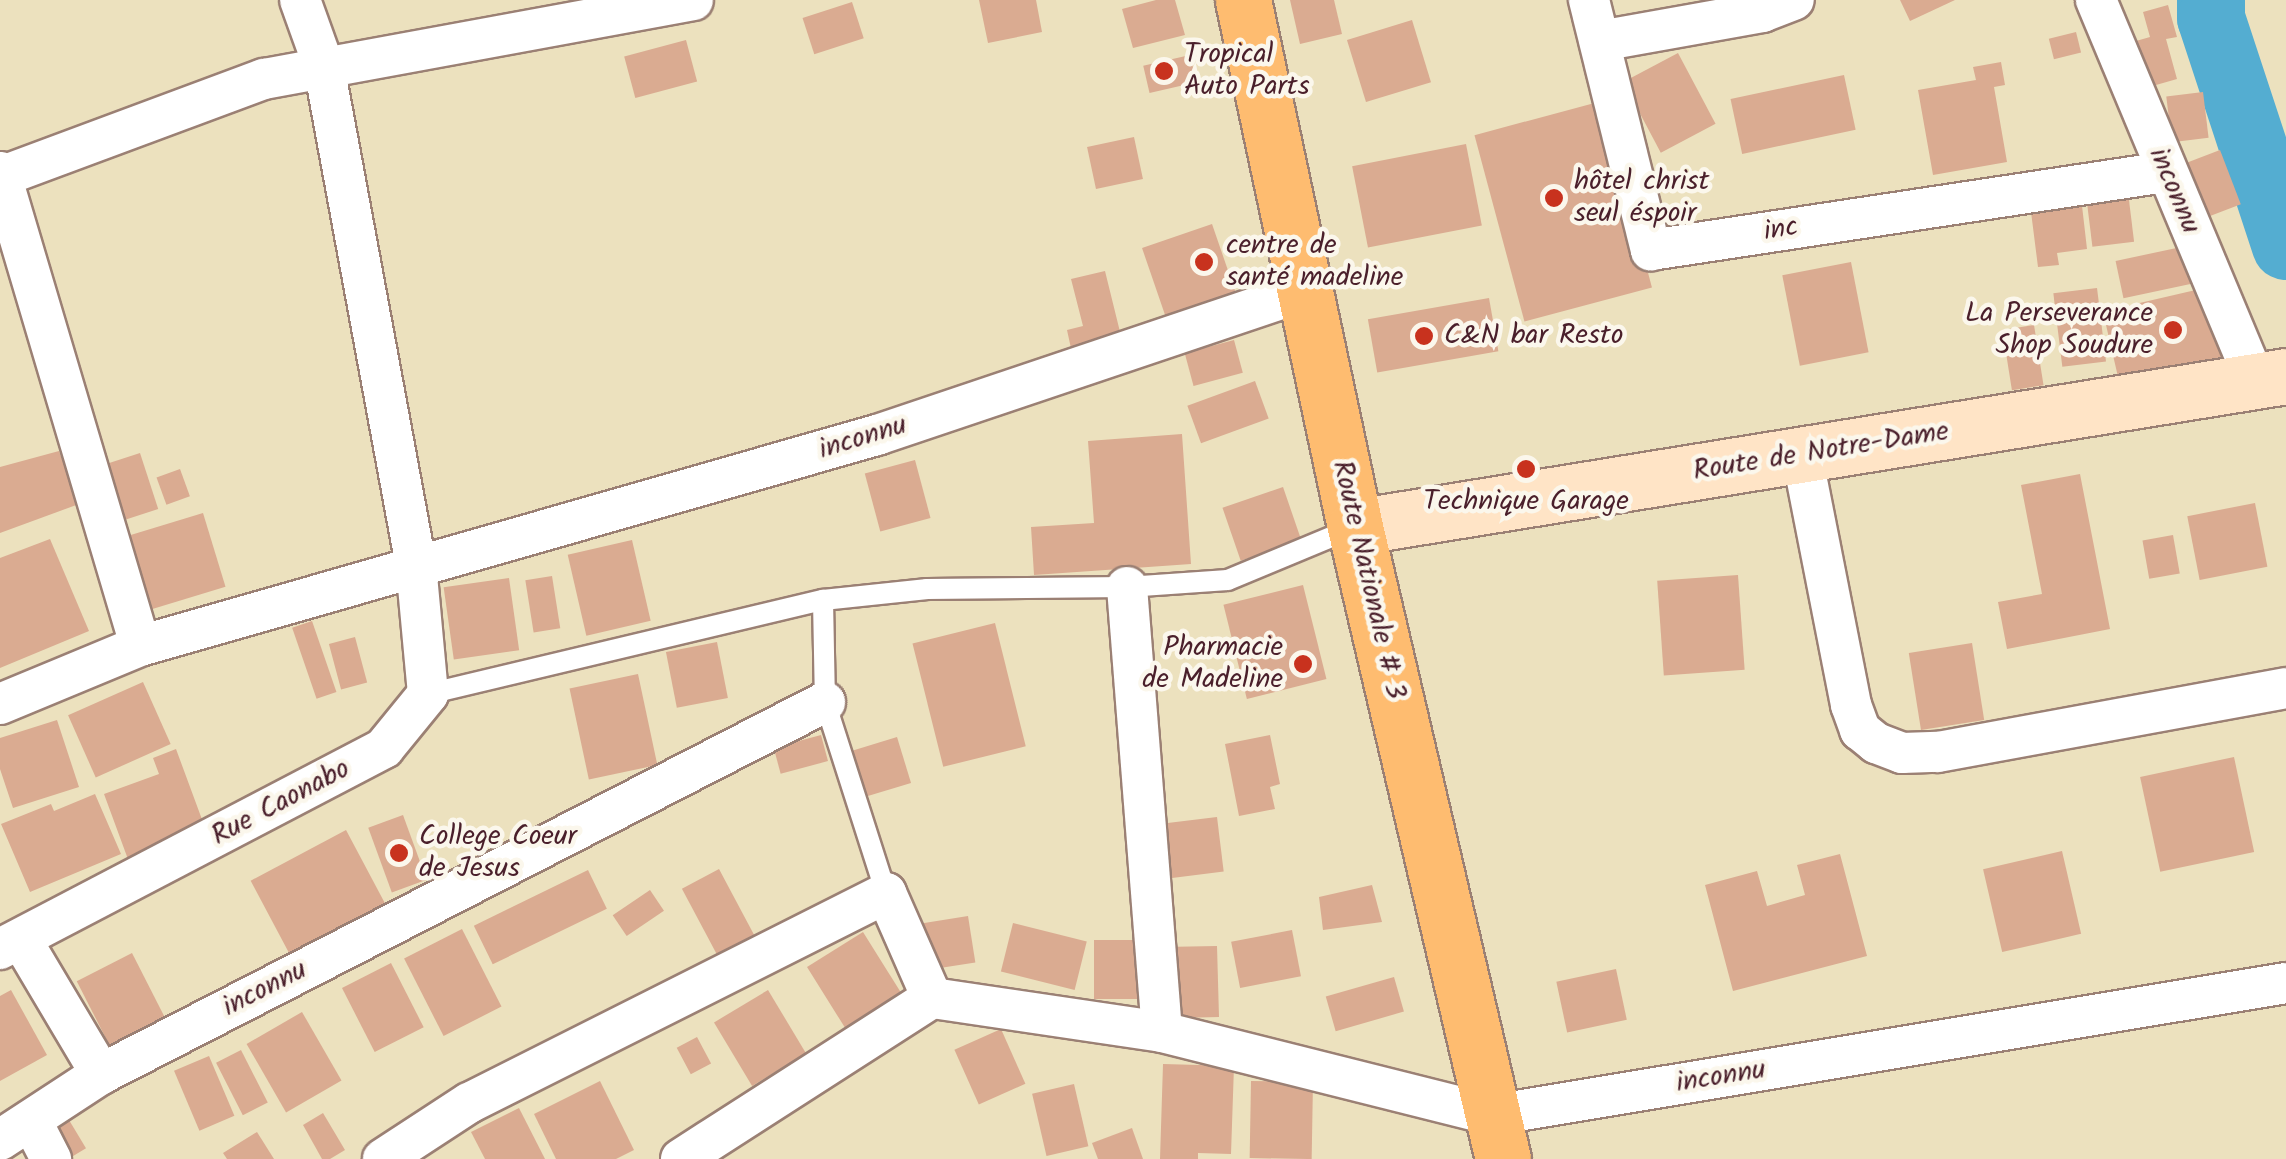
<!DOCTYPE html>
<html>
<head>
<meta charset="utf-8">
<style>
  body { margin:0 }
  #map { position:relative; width:2286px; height:1159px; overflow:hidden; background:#ece1be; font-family:Kalam,sans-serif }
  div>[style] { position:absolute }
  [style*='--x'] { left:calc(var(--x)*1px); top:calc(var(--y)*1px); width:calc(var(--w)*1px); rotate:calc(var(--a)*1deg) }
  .river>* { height:68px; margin:-34px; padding:0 34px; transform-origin:34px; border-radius:34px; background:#54add1 }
  .building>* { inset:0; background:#daab91; transform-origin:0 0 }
  .roads { filter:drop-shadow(2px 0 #9b8074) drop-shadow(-2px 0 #9b8074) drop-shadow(0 2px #9b8074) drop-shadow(0 -2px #9b8074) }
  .lane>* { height:20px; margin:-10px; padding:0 10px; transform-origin:10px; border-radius:10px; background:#fff }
  .street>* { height:40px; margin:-20px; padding:0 20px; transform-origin:20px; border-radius:20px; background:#fff }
  .secondary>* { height:55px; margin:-27.5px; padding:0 27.5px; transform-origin:27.5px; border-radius:27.5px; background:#ffe4c6 }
  .primary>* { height:55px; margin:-27.5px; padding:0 27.5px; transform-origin:27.5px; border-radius:27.5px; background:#febc70 }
  .dots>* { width:28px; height:28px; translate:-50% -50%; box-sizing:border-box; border:5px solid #fbf7ec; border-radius:50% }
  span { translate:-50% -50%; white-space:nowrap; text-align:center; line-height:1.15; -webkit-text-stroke:9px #fbf7ec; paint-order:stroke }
  .poi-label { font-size:28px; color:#4a1f2b }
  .left { translate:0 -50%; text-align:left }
  .right { translate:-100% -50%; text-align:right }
  .street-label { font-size:28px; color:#4a1f2b }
</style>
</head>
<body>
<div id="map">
  <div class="river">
    <i style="--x:2211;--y:0;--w:18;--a:90"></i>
    <i style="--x:2211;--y:18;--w:240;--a:71.8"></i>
  </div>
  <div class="building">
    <i style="clip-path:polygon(979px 0,1036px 0,1042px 32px,988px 43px)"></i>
    <i style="clip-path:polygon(1156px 0,1175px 0,1185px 35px,1133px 48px,1122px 9px)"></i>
    <i style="clip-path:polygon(1290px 0,1334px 0,1342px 34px,1300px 44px)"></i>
    <i style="clip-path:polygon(1900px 0,1955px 0,1910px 21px)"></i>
    <i style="left:852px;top:2px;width:38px;height:52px;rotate:72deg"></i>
    <i style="clip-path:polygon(2168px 5px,2177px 37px,2166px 39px,2177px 79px,2142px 89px,2129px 43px,2150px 37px,2143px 12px)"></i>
    <i style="left:1412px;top:20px;width:65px;height:68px;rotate:73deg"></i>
    <i style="left:2076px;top:32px;width:21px;height:28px;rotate:76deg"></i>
    <i style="left:686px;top:40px;width:43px;height:64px;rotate:75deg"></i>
    <i style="left:1678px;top:53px;width:80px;height:62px;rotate:62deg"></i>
    <i style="left:1190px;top:55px;width:28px;height:48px;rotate:77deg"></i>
    <i style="clip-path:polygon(2001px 62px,2005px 85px,1994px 87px,2007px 162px,1933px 175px,1918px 90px,1976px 80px,1973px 67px)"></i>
    <i style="left:1844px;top:75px;width:56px;height:116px;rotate:78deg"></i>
    <i style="left:2203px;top:92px;width:46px;height:37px;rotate:83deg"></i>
    <i style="left:1602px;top:101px;width:193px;height:132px;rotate:75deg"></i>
    <i style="left:1134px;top:137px;width:43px;height:48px;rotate:78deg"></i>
    <i style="left:1466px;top:144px;width:83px;height:116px;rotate:79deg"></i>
    <i style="left:2220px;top:150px;width:58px;height:49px;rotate:69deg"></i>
    <i style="left:2128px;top:192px;width:50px;height:42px;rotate:83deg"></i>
    <i style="clip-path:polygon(2081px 197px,2087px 249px,2057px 253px,2059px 265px,2038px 267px,2030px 204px)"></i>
    <i style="left:1212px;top:224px;width:81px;height:74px;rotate:71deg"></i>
    <i style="left:2186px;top:246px;width:38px;height:72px;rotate:78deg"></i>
    <i style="left:1851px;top:262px;width:92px;height:70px;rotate:79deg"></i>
    <i style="clip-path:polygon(1105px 271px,1122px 340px,1072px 353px,1067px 330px,1083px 326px,1071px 279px)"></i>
    <i style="left:2213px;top:286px;width:91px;height:113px;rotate:77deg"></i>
    <i style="left:2097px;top:288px;width:74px;height:44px;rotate:83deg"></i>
    <i style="left:1489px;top:298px;width:54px;height:123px;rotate:80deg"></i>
    <i style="left:2034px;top:325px;width:61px;height:32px;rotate:81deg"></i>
    <i style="left:1234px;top:340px;width:34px;height:51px;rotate:75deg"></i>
    <i style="left:1255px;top:381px;width:40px;height:72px;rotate:70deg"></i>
    <i style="clip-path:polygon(1182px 434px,1191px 564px,1034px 575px,1031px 527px,1094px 523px,1088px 441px)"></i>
    <i style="clip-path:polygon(59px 451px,79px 504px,0 533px,0 467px)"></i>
    <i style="left:140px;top:453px;width:59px;height:38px;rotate:72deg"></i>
    <i style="left:915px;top:460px;width:60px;height:52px;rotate:75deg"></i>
    <i style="left:180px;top:469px;width:29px;height:25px;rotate:70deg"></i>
    <i style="clip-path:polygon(2080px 474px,2110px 629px,2007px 649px,1998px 602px,2042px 594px,2021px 485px)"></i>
    <i style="left:1283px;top:487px;width:56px;height:64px;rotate:71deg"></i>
    <i style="left:2255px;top:503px;width:65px;height:69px;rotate:79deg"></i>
    <i style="left:203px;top:513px;width:77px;height:79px;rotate:73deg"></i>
    <i style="left:2173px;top:535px;width:39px;height:31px;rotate:80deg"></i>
    <i style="clip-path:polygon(50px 539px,89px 631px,0 668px,0 558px)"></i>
    <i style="left:632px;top:540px;width:83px;height:66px;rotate:77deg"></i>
    <i style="left:1738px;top:575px;width:95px;height:81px;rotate:86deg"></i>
    <i style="left:552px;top:576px;width:53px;height:27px;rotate:81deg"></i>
    <i style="left:509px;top:578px;width:73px;height:66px;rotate:82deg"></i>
    <i style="left:1303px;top:585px;width:97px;height:82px;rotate:76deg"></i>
    <i style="left:312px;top:621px;width:75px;height:21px;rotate:71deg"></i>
    <i style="left:995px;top:623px;width:127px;height:85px;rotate:76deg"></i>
    <i style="left:355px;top:637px;width:47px;height:27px;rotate:75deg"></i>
    <i style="left:717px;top:642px;width:57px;height:52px;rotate:79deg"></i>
    <i style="left:1972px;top:643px;width:78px;height:64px;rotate:81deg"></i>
    <i style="left:638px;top:674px;width:93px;height:70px;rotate:78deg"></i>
    <i style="left:143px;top:682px;width:68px;height:82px;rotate:66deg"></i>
    <i style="clip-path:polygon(57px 720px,79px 787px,13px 808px,0 769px,0 738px)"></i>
    <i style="left:821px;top:735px;width:27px;height:49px;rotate:75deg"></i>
    <i style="clip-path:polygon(1270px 735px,1280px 784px,1270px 787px,1275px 809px,1239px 816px,1225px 744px)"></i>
    <i style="left:897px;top:737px;width:48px;height:46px;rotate:73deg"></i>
    <i style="clip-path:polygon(176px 749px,207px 833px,129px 862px,104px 794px,159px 774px,153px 758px)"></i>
    <i style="left:2234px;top:757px;width:97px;height:96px;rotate:78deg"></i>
    <i style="clip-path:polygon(95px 794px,121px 854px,30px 892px,1px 824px,51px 804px,54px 811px)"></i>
    <i style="left:403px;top:815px;width:69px;height:37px;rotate:70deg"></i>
    <i style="left:1217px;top:817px;width:55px;height:58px;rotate:83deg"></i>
    <i style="left:346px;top:830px;width:88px;height:108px;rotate:62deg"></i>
    <i style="left:2062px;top:851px;width:85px;height:81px;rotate:77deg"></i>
    <i style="clip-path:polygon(1840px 854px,1867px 956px,1733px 991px,1705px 885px,1757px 871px,1767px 906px,1805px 895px,1797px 865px)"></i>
    <i style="left:719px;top:869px;width:76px;height:42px;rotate:62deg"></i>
    <i style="left:588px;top:870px;width:43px;height:127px;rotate:64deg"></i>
    <i style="clip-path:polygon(1372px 885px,1382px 922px,1323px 930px,1319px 897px)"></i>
    <i style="left:650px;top:890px;width:25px;height:45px;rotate:56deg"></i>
    <i style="left:968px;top:916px;width:47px;height:49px;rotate:81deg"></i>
    <i style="left:1013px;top:923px;width:76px;height:50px;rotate:14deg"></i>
    <i style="left:462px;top:929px;width:87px;height:65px;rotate:63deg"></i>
    <i style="left:1292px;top:930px;width:47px;height:62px;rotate:79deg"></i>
    <i style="left:863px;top:932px;width:75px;height:66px;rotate:58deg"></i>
    <i style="left:1094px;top:940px;width:46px;height:59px"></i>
    <i style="clip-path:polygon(1217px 946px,1219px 1017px,1177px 1018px,1163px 947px)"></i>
    <i style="left:132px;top:953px;width:77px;height:62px;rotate:63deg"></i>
    <i style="left:391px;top:963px;width:72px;height:55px;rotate:63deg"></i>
    <i style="left:1616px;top:969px;width:52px;height:61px;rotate:78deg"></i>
    <i style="left:1394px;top:977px;width:36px;height:71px;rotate:74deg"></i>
    <i style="clip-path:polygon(11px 990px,47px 1055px,0 1081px,0 996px)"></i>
    <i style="left:768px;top:990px;width:74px;height:63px;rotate:59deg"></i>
    <i style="left:302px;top:1012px;width:79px;height:64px;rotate:60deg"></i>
    <i style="left:1001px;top:1029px;width:60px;height:51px;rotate:66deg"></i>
    <i style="left:697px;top:1037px;width:30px;height:23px;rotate:62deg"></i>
    <i style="left:241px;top:1050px;width:59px;height:28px;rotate:63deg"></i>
    <i style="left:209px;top:1056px;width:65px;height:38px;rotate:67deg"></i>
    <i style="clip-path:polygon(1163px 1064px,1234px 1066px,1231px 1154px,1198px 1153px,1198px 1159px,1160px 1159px)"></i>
    <i style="clip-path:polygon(600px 1081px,634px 1150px,616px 1159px,556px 1159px,534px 1114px)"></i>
    <i style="left:1251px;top:1081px;width:62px;height:77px;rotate:1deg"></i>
    <i style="left:1074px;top:1084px;width:64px;height:43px;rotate:77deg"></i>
    <i style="clip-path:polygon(519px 1108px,545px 1159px,485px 1159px,471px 1132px)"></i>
    <i style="clip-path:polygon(323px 1113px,345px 1150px,330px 1159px,322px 1159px,303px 1125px)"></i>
    <i style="left:69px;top:1120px;width:33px;height:24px;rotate:59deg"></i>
    <i style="clip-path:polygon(1132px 1128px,1143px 1159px,1098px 1159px,1092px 1143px)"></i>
    <i style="clip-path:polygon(257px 1132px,274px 1159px,227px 1159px,223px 1153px)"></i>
  </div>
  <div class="roads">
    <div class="lane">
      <i style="--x:823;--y:600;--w:102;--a:88.9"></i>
      <i style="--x:825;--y:702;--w:201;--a:72.3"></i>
      <i style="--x:428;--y:694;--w:406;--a:-13.4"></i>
      <i style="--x:823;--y:600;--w:105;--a:-6"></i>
      <i style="--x:927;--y:589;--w:200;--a:-0.6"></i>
      <i style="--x:1127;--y:587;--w:101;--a:-4"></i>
      <i style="--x:1228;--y:580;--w:135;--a:-22.6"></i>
    </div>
    <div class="street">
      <i style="--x:1589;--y:0;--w:258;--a:76.1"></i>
      <i style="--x:1651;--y:250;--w:520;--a:-8.63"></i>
      <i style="--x:2096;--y:0;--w:413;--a:67.3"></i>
      <i style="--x:1600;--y:41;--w:165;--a:-10.1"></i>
      <i style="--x:1762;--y:12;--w:34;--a:-21"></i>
      <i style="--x:0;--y:172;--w:494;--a:73.5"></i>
      <i style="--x:0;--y:177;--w:282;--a:-20.4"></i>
      <i style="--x:264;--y:79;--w:436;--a:-10.4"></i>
      <i style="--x:1802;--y:455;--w:255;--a:78.9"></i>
      <i style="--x:1851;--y:705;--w:27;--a:70"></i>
      <i style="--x:1860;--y:730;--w:21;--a:39"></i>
      <i style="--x:1876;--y:743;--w:28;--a:21"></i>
      <i style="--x:1902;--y:753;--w:36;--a:-2"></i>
      <i style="--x:1938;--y:752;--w:354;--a:-10.4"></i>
      <i style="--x:1127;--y:587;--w:446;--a:85.5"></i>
      <i style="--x:0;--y:704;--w:152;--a:-22.5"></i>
      <i style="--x:140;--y:646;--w:767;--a:-15.98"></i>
      <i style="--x:877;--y:435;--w:449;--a:-18.6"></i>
      <i style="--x:22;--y:941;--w:155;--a:59.3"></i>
      <i style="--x:0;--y:949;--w:433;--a:-27.6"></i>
      <i style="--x:384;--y:748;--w:70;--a:-50.8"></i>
      <i style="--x:428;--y:694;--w:130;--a:-95.3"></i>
      <i style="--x:416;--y:565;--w:506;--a:-100.47"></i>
      <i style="--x:324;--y:67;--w:71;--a:-109.7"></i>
      <i style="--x:32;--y:1122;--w:42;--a:62.8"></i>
      <i style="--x:0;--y:1140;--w:121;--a:-33.2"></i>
      <i style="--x:101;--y:1074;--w:814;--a:-27.19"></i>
      <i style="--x:383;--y:1159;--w:103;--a:-33.1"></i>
      <i style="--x:469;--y:1103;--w:467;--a:-26.7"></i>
      <i style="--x:886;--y:893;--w:115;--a:66.3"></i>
      <i style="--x:681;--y:1159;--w:298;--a:-32.7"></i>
      <i style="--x:932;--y:998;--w:232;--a:8.4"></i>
      <i style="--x:1162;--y:1032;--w:341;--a:14.1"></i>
      <i style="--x:1493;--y:1115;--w:804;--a:-9.45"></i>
    </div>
    <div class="secondary">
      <i style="--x:1355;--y:527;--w:943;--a:-9.21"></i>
    </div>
    <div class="primary">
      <i style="--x:1243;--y:0;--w:539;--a:78"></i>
      <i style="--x:1355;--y:527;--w:649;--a:76.82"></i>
    </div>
  </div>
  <div class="dots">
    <i style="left:1164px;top:71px;background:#c8321e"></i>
    <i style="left:1554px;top:198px;background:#c8321e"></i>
    <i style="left:1204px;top:262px;background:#c8321e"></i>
    <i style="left:2173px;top:330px;background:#c8321e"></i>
    <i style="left:1424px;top:336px;background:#c8321e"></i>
    <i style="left:1526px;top:469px;background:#c8321e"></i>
    <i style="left:1303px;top:664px;background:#c8321e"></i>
    <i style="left:399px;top:853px;background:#c8321e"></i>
  </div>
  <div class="poi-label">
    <span class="left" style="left:1184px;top:71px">Tropical<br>Auto Parts</span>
    <span class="left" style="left:1574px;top:198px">hôtel christ<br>seul éspoir</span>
    <span class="left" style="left:1226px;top:262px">centre de<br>santé madeline</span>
    <span class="right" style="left:2153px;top:330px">La Perseverance<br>Shop Soudure</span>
    <span class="left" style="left:1444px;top:336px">C&amp;N bar Resto</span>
    <span style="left:1526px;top:502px">Technique Garage</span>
    <span class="right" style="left:1283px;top:664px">Pharmacie<br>de Madeline</span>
    <span class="left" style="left:419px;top:853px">College Coeur<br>de Jesus</span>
  </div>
  <div class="street-label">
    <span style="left:2174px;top:191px;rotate:67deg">inconnu</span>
    <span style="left:1781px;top:230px;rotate:-9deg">inc</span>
    <span style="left:863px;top:438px;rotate:-17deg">inconnu</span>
    <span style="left:1821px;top:452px;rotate:-9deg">Route de Notre-Dame</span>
    <span style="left:1368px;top:580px;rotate:77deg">Route Nationale # 3</span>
    <span style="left:281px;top:803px;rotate:-28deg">Rue Caonabo</span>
    <span style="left:265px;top:989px;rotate:-27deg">inconnu</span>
    <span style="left:1721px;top:1077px;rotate:-9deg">inconnu</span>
  </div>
</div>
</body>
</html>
